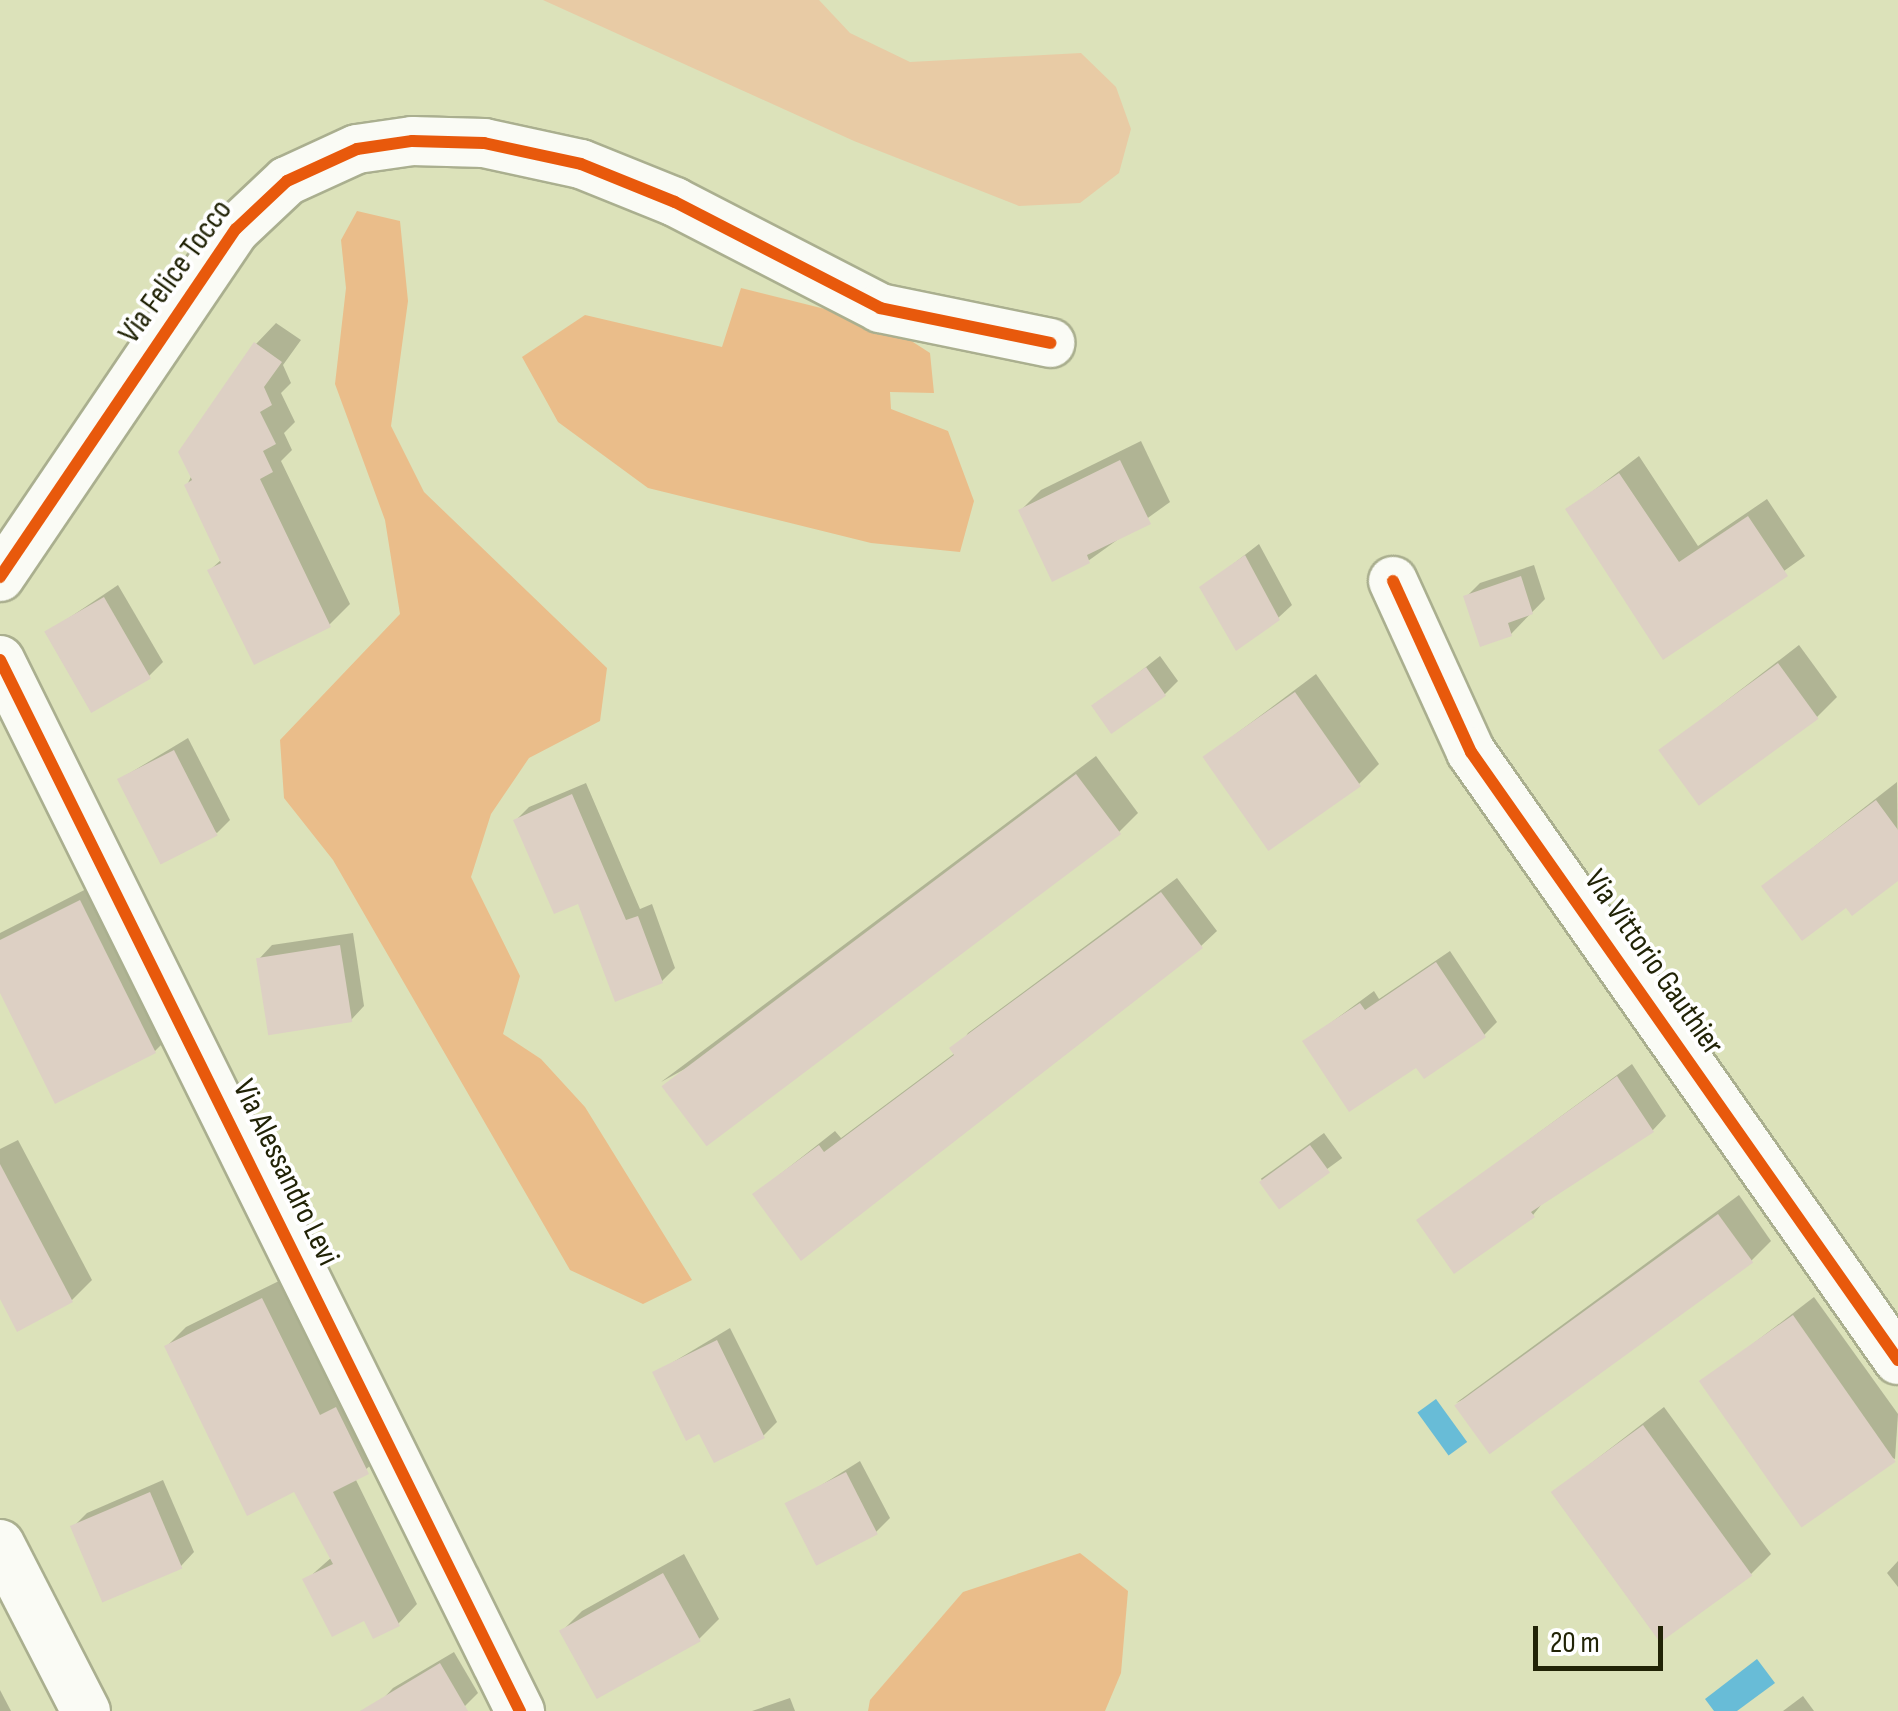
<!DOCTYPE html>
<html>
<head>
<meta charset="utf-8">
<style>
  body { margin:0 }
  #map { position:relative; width:1898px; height:1711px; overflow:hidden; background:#dce2ba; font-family:"Sofia Sans Condensed",sans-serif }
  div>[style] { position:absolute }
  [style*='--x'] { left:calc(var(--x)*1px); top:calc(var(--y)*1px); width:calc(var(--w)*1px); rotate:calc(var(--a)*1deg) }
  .green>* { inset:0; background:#e8cba5 }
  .forest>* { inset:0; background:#eabd8a }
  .water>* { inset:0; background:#68bcd7; transform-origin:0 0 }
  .shadow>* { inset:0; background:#0003; transform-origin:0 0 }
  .building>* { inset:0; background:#ddd0c4; transform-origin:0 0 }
  .roads { filter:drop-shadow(2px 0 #aaaf8f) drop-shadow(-2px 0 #aaaf8f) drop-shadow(0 2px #aaaf8f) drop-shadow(0 -2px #aaaf8f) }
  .street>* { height:48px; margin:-24px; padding:0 24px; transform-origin:24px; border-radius:24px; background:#fafbf5 }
  .cycleway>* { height:12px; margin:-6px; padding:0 6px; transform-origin:6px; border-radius:6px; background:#e8590c }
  span { translate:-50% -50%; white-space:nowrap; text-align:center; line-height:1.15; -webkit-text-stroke:8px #fff; paint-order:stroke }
  .street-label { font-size:32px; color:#212306 }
  .scale { position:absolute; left:1533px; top:1626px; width:130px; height:45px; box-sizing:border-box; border:5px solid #212306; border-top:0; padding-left:12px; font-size:30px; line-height:35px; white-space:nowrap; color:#212306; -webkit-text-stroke:8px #fff; paint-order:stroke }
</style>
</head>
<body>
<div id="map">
  <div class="green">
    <i style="clip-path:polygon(543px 0,819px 0,850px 33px,910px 62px,1081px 53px,1116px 87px,1131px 129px,1119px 173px,1080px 203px,1019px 206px,854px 141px)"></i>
  </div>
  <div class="forest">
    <i style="clip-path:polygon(357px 211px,400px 221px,408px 301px,391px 426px,424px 492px,607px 668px,600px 721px,529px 758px,491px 814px,471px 877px,520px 976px,503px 1034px,541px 1059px,585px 1107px,692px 1280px,643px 1304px,570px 1270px,333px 860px,284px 798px,280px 740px,400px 614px,385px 520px,335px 384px,346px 288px,341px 240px)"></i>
    <i style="clip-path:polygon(741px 288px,885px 324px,930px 353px,934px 393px,890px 392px,891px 409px,948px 431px,974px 501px,960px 552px,871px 543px,648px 488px,558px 422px,522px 357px,585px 315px,722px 347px)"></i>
    <i style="clip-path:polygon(1080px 1553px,1128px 1591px,1121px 1673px,1105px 1711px,868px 1711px,870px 1700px,963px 1592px)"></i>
  </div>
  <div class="water">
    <i style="left:1436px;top:1399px;width:53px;height:23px;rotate:54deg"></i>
    <i style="clip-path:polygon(1757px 1659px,1775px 1683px,1737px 1711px,1714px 1711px,1705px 1699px)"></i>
  </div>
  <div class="shadow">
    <i style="clip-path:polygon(276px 323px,301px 340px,283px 365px,291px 383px,281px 393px,295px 422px,284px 433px,292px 450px,281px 461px,350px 604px,329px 625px,210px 570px,222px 559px,187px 485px,256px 344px)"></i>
    <i style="clip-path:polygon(1141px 441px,1170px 502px,1088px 561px,1021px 510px,1041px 490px)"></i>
    <i style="clip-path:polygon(1639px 456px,1698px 546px,1767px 499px,1805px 556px,1663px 657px,1568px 510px)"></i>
    <i style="clip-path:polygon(1259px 544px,1292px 605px,1278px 618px,1202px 588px)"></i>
    <i style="clip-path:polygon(1534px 565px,1545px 599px,1511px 634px,1466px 597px,1480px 583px)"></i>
    <i style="clip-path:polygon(118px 585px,163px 662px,149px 676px,48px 632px)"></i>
    <i style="clip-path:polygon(1799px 645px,1837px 697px,1817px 717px,1661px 751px)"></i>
    <i style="clip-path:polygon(1160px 656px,1178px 681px,1165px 694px,1095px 707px)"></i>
    <i style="clip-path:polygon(1316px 674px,1379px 764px,1359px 784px,1205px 757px)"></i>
    <i style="clip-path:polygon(188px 738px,230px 820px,217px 833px,120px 779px)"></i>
    <i style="clip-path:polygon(1096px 756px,1138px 813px,1119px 832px,661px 1082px)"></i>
    <i style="clip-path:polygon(1897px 782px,1898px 878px,1847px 904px,1764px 886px)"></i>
    <i style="clip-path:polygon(586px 783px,640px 909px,652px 904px,675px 968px,662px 981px,579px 901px,516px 820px,529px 807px)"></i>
    <i style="clip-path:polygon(1177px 878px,1217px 931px,1201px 946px,755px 1194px,835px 1131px,841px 1138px,955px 1053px,968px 1033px)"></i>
    <i style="clip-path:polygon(100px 882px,175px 1031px,155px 1051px,0 987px,0 933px)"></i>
    <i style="clip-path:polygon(353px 933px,364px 1006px,351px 1020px,259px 959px,272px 945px)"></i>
    <i style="clip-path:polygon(1450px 951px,1497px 1022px,1484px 1035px,1417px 1064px,1306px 1041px,1374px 991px,1379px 999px)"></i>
    <i style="clip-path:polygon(1632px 1064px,1666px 1116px,1653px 1130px,1545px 1200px,1533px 1215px,1419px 1221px)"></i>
    <i style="left:1324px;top:1133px;width:31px;height:78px;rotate:54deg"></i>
    <i style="clip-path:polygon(18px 1140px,92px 1280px,72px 1300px,0 1294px,0 1149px)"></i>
    <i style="clip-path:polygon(1739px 1195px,1771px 1241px,1751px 1261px,1456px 1403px)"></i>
    <i style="clip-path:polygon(281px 1280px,386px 1453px,355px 1478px,417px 1604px,398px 1624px,365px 1618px,306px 1580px,332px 1557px,296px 1488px,167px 1346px,186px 1327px)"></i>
    <i style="clip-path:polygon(1814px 1297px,1898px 1414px,1895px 1459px,1702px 1383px)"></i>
    <i style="clip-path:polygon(730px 1328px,777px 1422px,763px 1436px,700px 1431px,655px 1373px)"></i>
    <i style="clip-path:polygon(1664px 1407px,1771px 1554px,1751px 1574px,1554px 1492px)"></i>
    <i style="clip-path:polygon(860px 1461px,890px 1518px,876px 1532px,788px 1506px)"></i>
    <i style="clip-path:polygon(163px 1480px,194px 1552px,181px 1566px,73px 1527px,87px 1513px)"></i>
    <i style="clip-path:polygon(684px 1554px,719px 1619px,699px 1639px,562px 1631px,582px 1611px)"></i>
    <i style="clip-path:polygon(1898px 1561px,1898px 1587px,1887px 1573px)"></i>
    <i style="clip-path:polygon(454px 1652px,478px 1693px,465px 1706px,385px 1711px,380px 1702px,393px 1688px)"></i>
    <i style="clip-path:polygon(0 1690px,11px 1711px,0 1711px)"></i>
    <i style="clip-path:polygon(1803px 1696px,1814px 1711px,1783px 1711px)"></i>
    <i style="clip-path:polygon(790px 1698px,795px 1711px,752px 1711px)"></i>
  </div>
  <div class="building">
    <i style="clip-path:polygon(254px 342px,282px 362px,264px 387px,272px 405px,260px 412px,276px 444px,263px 451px,273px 472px,260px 479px,331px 627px,254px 665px,207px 570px,221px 563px,184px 485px,192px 480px,178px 452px)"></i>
    <i style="clip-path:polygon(1120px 460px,1151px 524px,1087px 555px,1090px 563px,1052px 582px,1018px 510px)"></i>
    <i style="clip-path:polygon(1619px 473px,1679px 562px,1748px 516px,1788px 576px,1663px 660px,1565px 509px)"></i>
    <i style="clip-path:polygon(1245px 555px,1280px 620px,1236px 651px,1199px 587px)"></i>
    <i style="clip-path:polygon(1521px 576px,1533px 614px,1508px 623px,1512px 636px,1480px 647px,1463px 596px)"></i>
    <i style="left:104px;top:597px;width:94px;height:69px;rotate:60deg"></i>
    <i style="left:1778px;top:663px;width:69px;height:148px;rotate:54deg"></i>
    <i style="left:1146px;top:667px;width:35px;height:67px;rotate:55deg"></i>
    <i style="left:1295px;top:692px;width:115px;height:113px;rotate:55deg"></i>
    <i style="left:174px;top:750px;width:96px;height:64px;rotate:63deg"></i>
    <i style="left:1076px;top:774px;width:75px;height:519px;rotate:53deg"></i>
    <i style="clip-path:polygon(572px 794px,626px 920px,638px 916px,663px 983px,615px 1002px,578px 904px,554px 914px,513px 820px)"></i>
    <i style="clip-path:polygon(1876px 800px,1898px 830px,1898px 881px,1852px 916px,1846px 908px,1802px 941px,1761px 886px)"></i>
    <i style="clip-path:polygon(1161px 892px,1203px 948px,801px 1261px,752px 1194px,819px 1145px,824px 1152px,954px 1055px,949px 1048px)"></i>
    <i style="clip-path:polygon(80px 900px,156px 1053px,55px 1104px,0 993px,0 940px)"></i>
    <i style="left:340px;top:945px;width:78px;height:85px;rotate:81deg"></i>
    <i style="clip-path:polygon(1436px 962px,1486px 1037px,1424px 1079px,1416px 1068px,1349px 1112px,1302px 1041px,1360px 1003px,1365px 1010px)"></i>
    <i style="clip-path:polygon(1617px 1076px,1654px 1132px,1531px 1212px,1535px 1217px,1454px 1274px,1416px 1220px)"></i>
    <i style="left:1310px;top:1145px;width:34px;height:63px;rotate:54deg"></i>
    <i style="clip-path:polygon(0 1164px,73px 1302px,17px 1332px,0 1299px)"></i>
    <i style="left:1718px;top:1214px;width:60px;height:326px;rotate:54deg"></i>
    <i style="clip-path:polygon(262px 1298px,320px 1415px,336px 1407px,369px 1474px,333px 1492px,400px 1626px,373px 1639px,364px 1621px,332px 1637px,302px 1579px,333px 1564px,294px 1492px,247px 1516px,164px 1346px)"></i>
    <i style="left:1793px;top:1315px;width:179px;height:115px;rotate:55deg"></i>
    <i style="clip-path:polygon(717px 1340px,765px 1438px,714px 1463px,699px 1434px,686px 1441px,652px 1372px)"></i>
    <i style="left:1643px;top:1425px;width:186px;height:114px;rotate:54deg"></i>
    <i style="left:846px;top:1472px;width:70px;height:69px;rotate:63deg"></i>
    <i style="left:150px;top:1492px;width:83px;height:87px;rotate:67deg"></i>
    <i style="left:663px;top:1573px;width:78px;height:119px;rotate:61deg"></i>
    <i style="clip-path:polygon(440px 1663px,468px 1711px,360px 1711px)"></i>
  </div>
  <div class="roads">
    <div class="street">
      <i style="--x:0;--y:577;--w:420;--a:-55.9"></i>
      <i style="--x:236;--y:229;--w:70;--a:-43.3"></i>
      <i style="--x:287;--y:181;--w:77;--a:-24.6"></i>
      <i style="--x:357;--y:149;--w:56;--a:-8.3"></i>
      <i style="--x:412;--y:141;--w:72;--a:1.6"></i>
      <i style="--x:484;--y:143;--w:99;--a:12.2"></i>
      <i style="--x:581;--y:164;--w:101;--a:22"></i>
      <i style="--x:675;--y:202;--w:231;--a:27.3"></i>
      <i style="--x:880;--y:308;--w:174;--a:11.6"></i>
      <i style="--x:1393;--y:581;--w:188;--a:65.5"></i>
      <i style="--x:1471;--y:752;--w:743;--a:54.92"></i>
      <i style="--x:0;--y:660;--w:1173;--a:63.68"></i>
      <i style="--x:0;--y:1544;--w:188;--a:62.8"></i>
    </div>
  </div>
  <div class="cycleway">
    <i style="--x:0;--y:577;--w:420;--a:-55.9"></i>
    <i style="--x:236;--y:229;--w:70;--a:-43.3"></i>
    <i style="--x:287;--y:181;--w:77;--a:-24.6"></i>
    <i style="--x:357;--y:149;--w:56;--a:-8.3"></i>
    <i style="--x:412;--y:141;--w:72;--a:1.6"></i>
    <i style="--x:484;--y:143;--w:99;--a:12.2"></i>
    <i style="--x:581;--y:164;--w:101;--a:22"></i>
    <i style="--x:675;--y:202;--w:231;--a:27.3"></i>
    <i style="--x:880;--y:308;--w:174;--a:11.6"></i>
    <i style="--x:1393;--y:581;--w:188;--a:65.5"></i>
    <i style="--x:1471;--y:752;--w:743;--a:54.92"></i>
    <i style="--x:0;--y:660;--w:1173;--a:63.68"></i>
  </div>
  <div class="street-label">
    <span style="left:176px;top:272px;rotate:-54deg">Via Felice Tocco</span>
    <span style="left:1653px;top:963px;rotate:55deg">Via Vittorio Gauthier</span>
    <span style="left:285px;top:1173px;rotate:64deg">Via Alessandro Levi</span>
  </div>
  <div class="scale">20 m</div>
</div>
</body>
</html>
